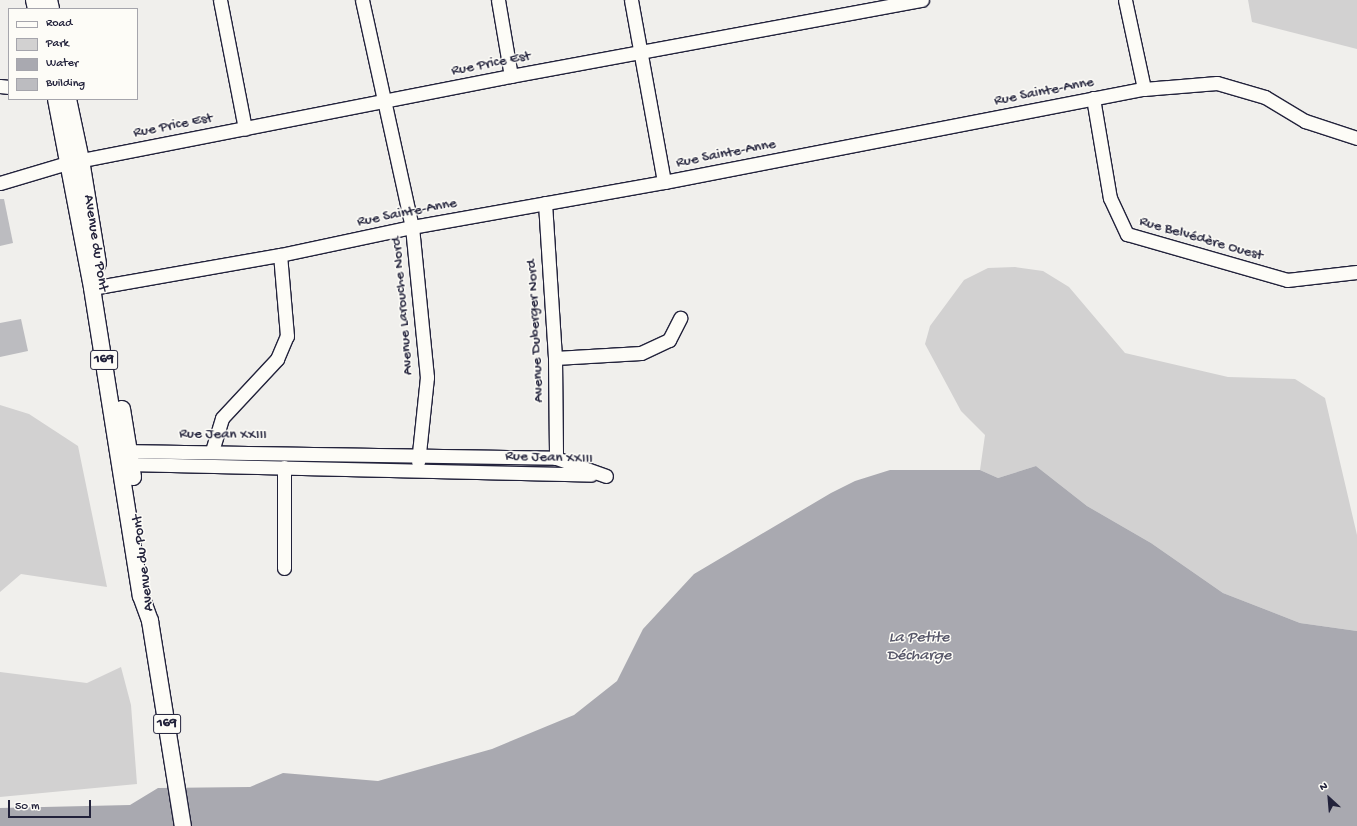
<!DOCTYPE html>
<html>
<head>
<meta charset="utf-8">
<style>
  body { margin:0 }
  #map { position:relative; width:1357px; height:826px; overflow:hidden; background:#f0efec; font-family:"Gochi Hand",sans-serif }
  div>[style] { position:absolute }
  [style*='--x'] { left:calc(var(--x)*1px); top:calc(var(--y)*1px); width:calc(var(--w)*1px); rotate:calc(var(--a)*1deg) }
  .green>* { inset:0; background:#d2d1d1 }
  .water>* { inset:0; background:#a9a9b0 }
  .building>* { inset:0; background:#bcbcc0 }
  .roads { filter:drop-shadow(1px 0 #22223b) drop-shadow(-1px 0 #22223b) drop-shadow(0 1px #22223b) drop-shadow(0 -1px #22223b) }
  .minor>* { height:13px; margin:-6.5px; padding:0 6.5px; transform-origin:6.5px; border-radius:6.5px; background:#fdfcf7 }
  .major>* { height:16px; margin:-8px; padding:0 8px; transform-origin:8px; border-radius:8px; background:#fdfcf7 }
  span { translate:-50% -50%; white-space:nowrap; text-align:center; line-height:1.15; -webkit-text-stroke:3px #fdfcf7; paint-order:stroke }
  .shield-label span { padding:1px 3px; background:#fdfcf7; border:1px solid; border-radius:3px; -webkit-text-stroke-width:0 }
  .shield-label { font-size:14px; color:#22223b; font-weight:700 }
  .street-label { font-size:15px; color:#22223b }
  .water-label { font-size:16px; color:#58586a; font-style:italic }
  .legend { position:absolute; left:8px; top:8px; width:130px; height:92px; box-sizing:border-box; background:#fdfcf7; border:1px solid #a5a5ac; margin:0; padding:5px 7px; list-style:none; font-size:12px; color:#22223b }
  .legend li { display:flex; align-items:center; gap:8px; height:20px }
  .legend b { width:20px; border:1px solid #a5a5ac }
  .north { position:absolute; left:1309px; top:778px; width:40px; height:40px; -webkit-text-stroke:3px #fdfcf7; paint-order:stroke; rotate:334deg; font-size:11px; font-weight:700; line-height:16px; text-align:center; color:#22223b }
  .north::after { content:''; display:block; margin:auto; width:14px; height:18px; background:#22223b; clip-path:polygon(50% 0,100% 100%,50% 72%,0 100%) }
  .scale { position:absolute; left:8px; top:800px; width:83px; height:18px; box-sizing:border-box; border:2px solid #22223b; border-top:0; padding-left:5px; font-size:12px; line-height:14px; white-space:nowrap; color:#22223b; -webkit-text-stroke:3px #fdfcf7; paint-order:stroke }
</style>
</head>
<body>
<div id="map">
  <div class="green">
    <i style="clip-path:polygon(1248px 0,1357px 0,1357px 49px,1252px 22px)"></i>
    <i style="clip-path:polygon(1015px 267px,1043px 271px,1069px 287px,1125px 353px,1228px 377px,1295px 379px,1325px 398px,1357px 535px,1357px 631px,1300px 623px,1223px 593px,1151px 543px,1087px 506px,1036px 466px,998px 478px,980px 470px,985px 435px,961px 411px,925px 344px,930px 326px,964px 280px,988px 268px)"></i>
    <i style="clip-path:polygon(0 405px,29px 414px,78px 446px,107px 587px,21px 574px,0 592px)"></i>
    <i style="clip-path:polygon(121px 667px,131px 705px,137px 784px,0 797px,0 672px,87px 683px)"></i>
  </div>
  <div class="water">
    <i style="clip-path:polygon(1036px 466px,1087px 506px,1151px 543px,1223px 593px,1300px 623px,1357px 631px,1357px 826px,0 826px,0 808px,130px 805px,158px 788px,250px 787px,283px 773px,378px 781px,492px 749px,574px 715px,617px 681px,643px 629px,694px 574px,831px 493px,855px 481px,890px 470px,980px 470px,998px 478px)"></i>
  </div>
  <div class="building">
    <i style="clip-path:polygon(0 199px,4px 199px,13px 243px,0 246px)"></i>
    <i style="clip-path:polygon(21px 319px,28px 351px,0 357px,0 323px)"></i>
  </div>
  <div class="roads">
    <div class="minor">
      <i style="--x:220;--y:0;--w:131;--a:79"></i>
      <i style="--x:362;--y:0;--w:232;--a:77.6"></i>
      <i style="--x:412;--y:227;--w:151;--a:84.3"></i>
      <i style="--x:427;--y:377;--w:85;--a:96"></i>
      <i style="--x:498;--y:0;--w:77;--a:80.3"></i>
      <i style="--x:631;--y:0;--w:185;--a:79.7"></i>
      <i style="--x:1125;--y:0;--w:91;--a:77.9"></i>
      <i style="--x:0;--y:86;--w:9;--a:6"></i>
      <i style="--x:1093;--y:98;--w:101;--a:80.4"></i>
      <i style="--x:1110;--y:198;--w:40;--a:65"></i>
      <i style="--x:1127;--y:234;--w:166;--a:16"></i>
      <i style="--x:1287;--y:280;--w:70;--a:-6.5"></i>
      <i style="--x:0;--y:183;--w:70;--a:-16.6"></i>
      <i style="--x:67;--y:163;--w:452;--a:-11.1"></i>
      <i style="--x:511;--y:76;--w:418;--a:-10.5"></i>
      <i style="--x:545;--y:203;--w:155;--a:86.3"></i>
      <i style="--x:555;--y:358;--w:100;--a:89.4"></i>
      <i style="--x:92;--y:288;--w:191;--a:-10"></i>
      <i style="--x:280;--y:255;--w:135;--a:-12"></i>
      <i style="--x:412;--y:227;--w:256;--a:-10.1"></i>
      <i style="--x:664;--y:182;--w:489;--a:-11"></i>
      <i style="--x:1144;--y:89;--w:73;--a:-4.7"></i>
      <i style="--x:1217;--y:83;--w:50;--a:16.3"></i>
      <i style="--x:1265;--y:97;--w:47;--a:31"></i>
      <i style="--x:1305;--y:121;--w:55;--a:18.1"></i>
      <i style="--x:555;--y:358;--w:86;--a:-3.3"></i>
      <i style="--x:641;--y:353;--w:31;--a:-25"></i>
      <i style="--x:669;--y:340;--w:25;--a:-63"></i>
      <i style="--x:119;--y:451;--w:437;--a:0.9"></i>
      <i style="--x:556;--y:458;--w:53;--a:19.8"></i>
      <i style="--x:212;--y:451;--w:34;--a:-73"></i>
      <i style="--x:222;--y:418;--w:81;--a:-47"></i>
      <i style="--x:277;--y:359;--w:25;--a:-67"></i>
      <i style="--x:287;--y:336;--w:81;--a:-94.9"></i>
      <i style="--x:122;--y:464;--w:469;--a:1.3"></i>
      <i style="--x:284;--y:568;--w:101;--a:-90"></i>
    </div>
    <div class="major">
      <i style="--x:34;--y:0;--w:9;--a:77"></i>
      <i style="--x:49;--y:0;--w:9;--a:77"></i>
      <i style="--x:56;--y:99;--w:192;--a:79.2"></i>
      <i style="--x:92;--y:288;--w:312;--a:81"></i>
      <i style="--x:141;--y:596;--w:27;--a:70"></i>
      <i style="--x:150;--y:621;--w:208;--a:80.9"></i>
      <i style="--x:68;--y:99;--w:62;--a:78"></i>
      <i style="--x:81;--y:160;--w:105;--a:80.7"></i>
      <i style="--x:122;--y:409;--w:69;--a:80.8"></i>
    </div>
  </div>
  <div class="shield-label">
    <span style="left:104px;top:360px">169</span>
    <span style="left:167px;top:724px">169</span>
  </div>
  <div class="street-label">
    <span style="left:491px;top:64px;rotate:-11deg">Rue Price Est</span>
    <span style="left:1044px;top:92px;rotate:-11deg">Rue Sainte-Anne</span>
    <span style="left:173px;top:126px;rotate:-11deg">Rue Price Est</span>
    <span style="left:726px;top:154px;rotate:-11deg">Rue Sainte-Anne</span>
    <span style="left:407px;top:213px;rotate:-11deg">Rue Sainte-Anne</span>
    <span style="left:1201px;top:239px;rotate:16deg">Rue Belvédère Ouest</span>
    <span style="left:95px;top:243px;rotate:81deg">Avenue du Pont</span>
    <span style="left:403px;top:306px;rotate:-95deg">Avenue Larouche Nord</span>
    <span style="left:536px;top:331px;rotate:-93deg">Avenue Duberger Nord</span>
    <span style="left:223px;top:435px;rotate:1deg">Rue Jean XXIII</span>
    <span style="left:549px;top:458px;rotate:2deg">Rue Jean XXIII</span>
    <span style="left:144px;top:563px;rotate:-97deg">Avenue du Pont</span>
  </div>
  <div class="water-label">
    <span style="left:919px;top:648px">La Petite<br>Décharge</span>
  </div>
  <ul class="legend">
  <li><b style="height:5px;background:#fdfcf7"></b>Road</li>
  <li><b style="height:11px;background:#d2d1d1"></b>Park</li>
  <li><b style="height:11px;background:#a9a9b0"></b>Water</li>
  <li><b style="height:11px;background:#bcbcc0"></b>Building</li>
  </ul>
  <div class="north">N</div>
  <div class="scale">50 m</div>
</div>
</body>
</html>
